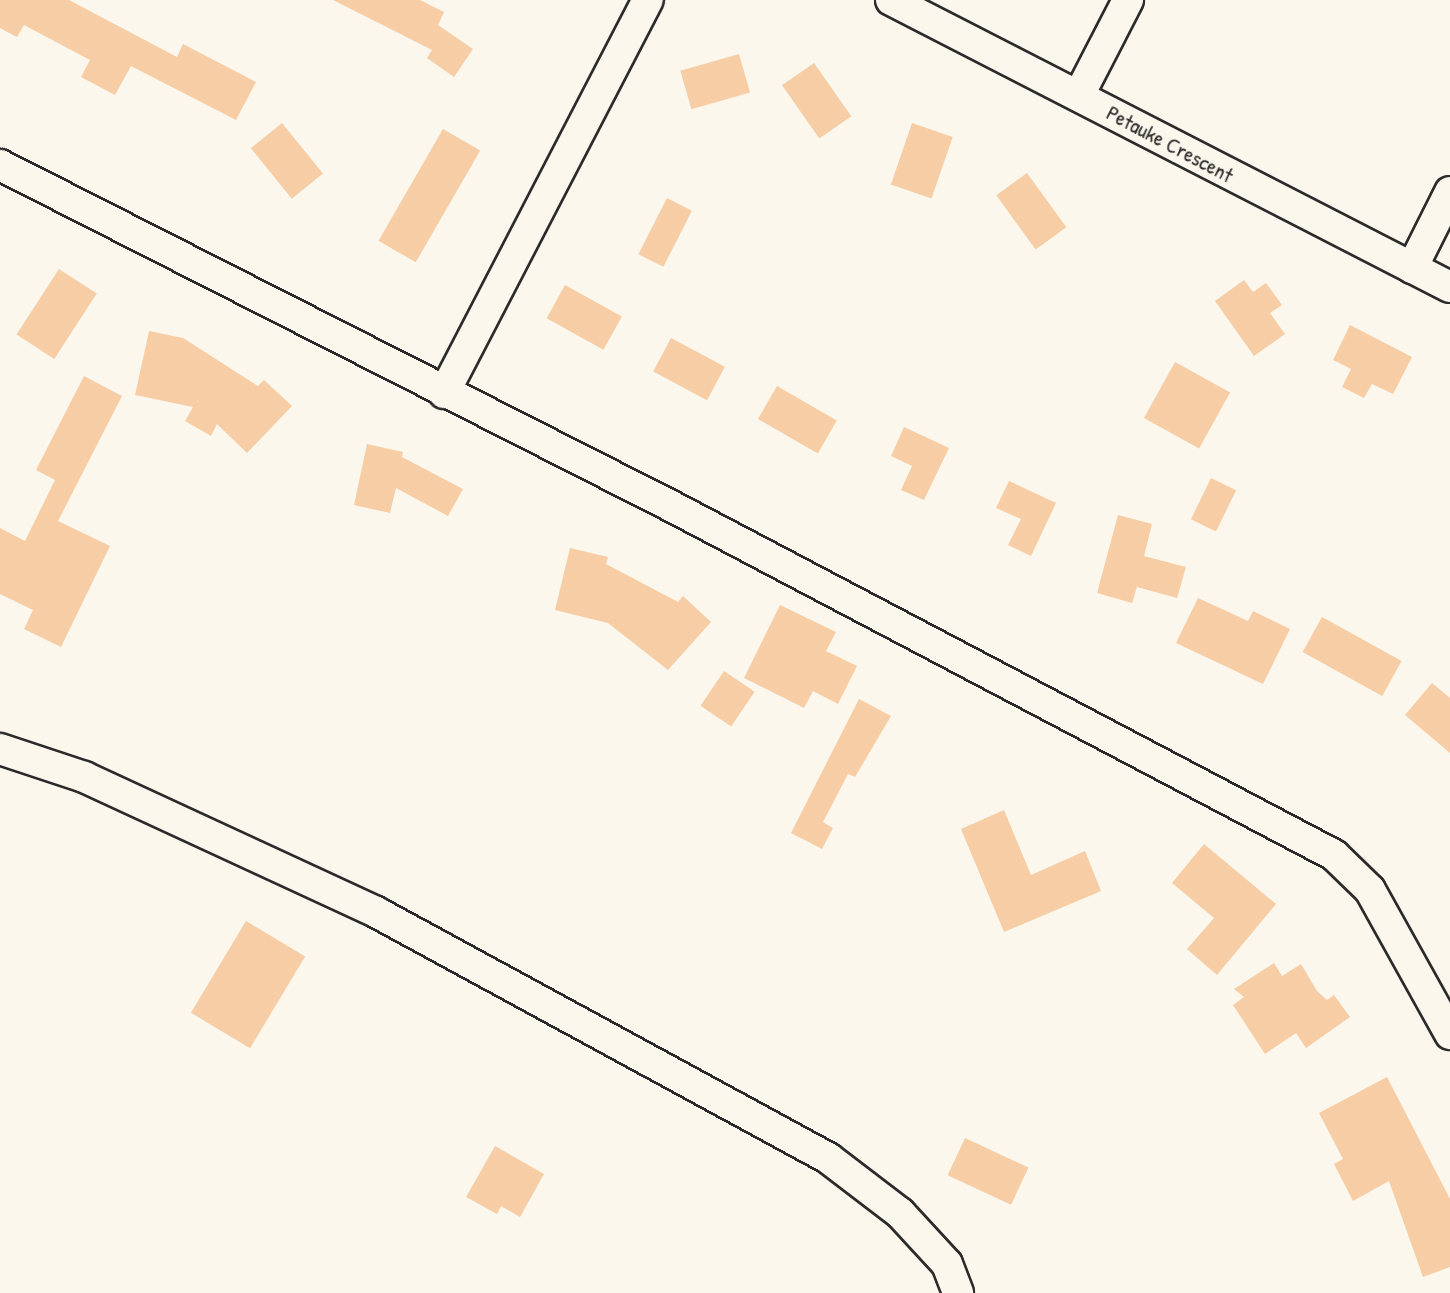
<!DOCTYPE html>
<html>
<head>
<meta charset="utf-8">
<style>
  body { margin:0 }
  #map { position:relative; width:1450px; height:1293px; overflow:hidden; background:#fbf7ec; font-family:"Patrick Hand",sans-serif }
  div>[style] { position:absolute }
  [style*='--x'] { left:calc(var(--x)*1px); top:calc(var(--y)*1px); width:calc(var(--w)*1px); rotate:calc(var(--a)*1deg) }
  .building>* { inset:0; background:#f6cda5; transform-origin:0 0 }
  .roads { filter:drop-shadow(2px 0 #2b2b2b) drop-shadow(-2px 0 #2b2b2b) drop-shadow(0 2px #2b2b2b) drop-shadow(0 -2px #2b2b2b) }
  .minor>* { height:30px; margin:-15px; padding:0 15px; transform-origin:15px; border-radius:15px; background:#fbf7ec }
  span { translate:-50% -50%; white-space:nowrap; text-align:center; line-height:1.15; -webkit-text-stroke:8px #fbf7ec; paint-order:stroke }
  .street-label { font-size:22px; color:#2b2b2b }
</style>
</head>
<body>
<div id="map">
  <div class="building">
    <i style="clip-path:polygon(0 0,69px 0,177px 57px,183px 44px,256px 82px,236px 120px,131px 66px,115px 95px,81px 77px,90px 60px,24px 25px,17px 37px,0 28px)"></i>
    <i style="clip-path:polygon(333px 0,420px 0,444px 12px,438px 25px,473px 49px,454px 77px,427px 58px,432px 50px)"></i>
    <i style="left:739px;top:54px;width:40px;height:61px;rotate:74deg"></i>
    <i style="left:814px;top:63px;width:65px;height:39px;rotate:55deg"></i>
    <i style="left:282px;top:123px;width:65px;height:40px;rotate:51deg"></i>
    <i style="left:912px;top:123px;width:43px;height:65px;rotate:19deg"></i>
    <i style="left:443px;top:129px;width:43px;height:129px;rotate:30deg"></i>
    <i style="left:1027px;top:173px;width:67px;height:38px;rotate:54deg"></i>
    <i style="left:667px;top:198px;width:28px;height:63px;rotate:27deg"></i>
    <i style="left:59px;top:269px;width:45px;height:78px;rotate:33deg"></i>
    <i style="clip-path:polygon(1244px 280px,1253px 292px,1266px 283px,1282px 305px,1270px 313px,1285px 334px,1254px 356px,1215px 301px)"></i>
    <i style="left:565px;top:285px;width:65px;height:38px;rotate:29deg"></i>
    <i style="clip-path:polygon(1350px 325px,1412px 357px,1393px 394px,1372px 384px,1364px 398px,1342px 387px,1351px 369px,1333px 360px)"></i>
    <i style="clip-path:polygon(149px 331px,183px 338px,258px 386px,264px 380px,292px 406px,247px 453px,217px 424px,211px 436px,185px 421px,193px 407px,135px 395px)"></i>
    <i style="left:671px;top:338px;width:61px;height:38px;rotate:28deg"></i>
    <i style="left:1175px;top:362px;width:63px;height:64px;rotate:29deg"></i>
    <i style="clip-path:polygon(84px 376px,122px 396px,58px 521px,110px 546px,61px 647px,24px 629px,33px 610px,0 594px,0 528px,25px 541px,55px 480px,36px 470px)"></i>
    <i style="left:777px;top:386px;width:69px;height:38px;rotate:30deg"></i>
    <i style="clip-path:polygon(904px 427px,949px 448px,924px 500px,901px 490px,912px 466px,891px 456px)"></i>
    <i style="clip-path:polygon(367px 444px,403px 452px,402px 457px,463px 489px,448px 516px,396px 488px,390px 513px,354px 505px)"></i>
    <i style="left:1211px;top:478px;width:28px;height:46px;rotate:26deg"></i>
    <i style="clip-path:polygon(1009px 481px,1056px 503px,1031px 556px,1008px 545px,1021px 519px,996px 508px)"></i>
    <i style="clip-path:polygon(1118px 515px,1152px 524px,1144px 556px,1186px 567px,1177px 598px,1137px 587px,1132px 603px,1097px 593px)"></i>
    <i style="clip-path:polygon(570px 548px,608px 557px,606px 564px,678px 602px,683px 596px,711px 622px,668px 670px,608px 623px,555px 610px)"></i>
    <i style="clip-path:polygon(1198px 598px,1248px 621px,1253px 611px,1290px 629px,1263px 684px,1176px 643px)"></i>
    <i style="clip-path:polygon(780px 605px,836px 632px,826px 651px,857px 666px,838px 704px,813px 691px,804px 708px,744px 678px)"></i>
    <i style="left:1322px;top:617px;width:91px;height:40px;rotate:29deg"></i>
    <i style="left:724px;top:671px;width:37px;height:42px;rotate:34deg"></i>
    <i style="clip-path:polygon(1432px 683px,1450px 698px,1450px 753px,1405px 715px)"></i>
    <i style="clip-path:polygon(859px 699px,891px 716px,855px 777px,848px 774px,823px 822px,833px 828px,822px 849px,791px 833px)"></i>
    <i style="clip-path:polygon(1004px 810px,1031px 875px,1085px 851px,1101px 891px,1004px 932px,961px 829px)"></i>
    <i style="clip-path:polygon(1204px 844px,1276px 904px,1217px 975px,1187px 949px,1214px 918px,1172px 883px)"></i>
    <i style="left:246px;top:921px;width:69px;height:107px;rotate:31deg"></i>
    <i style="clip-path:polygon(1274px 963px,1282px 976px,1301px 964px,1317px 991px,1327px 1000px,1334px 995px,1350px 1017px,1306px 1048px,1296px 1033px,1265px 1054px,1233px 1005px,1244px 997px,1234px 989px)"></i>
    <i style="clip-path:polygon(1387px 1077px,1450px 1199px,1450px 1267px,1423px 1277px,1389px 1181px,1353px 1201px,1334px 1164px,1343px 1159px,1319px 1113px)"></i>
    <i style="left:965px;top:1138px;width:70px;height:41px;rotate:25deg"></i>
    <i style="clip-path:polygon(495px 1146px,544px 1174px,520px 1217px,501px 1206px,497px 1214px,466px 1197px)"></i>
  </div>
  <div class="roads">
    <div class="minor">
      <i style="--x:891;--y:0;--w:628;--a:27.18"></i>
      <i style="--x:1079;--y:95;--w:107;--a:-62.7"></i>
      <i style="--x:0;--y:165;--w:755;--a:26.94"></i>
      <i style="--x:673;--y:507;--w:747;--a:27.77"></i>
      <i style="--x:1334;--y:855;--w:50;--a:44.2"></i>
      <i style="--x:1370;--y:890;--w:165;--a:60.9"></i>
      <i style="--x:1412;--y:268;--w:85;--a:-63.4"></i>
      <i style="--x:444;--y:393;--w:443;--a:-62.6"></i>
      <i style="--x:0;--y:749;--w:89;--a:18.4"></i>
      <i style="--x:84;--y:777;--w:322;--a:24.8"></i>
      <i style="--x:376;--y:912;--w:515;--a:28.56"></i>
      <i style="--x:828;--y:1158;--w:91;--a:37.4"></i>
      <i style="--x:900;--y:1213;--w:69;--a:47.3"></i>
      <i style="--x:947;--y:1264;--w:31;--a:69"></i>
    </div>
  </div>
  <div class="street-label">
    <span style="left:1170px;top:144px;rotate:28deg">Petauke Crescent</span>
  </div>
</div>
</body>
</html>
